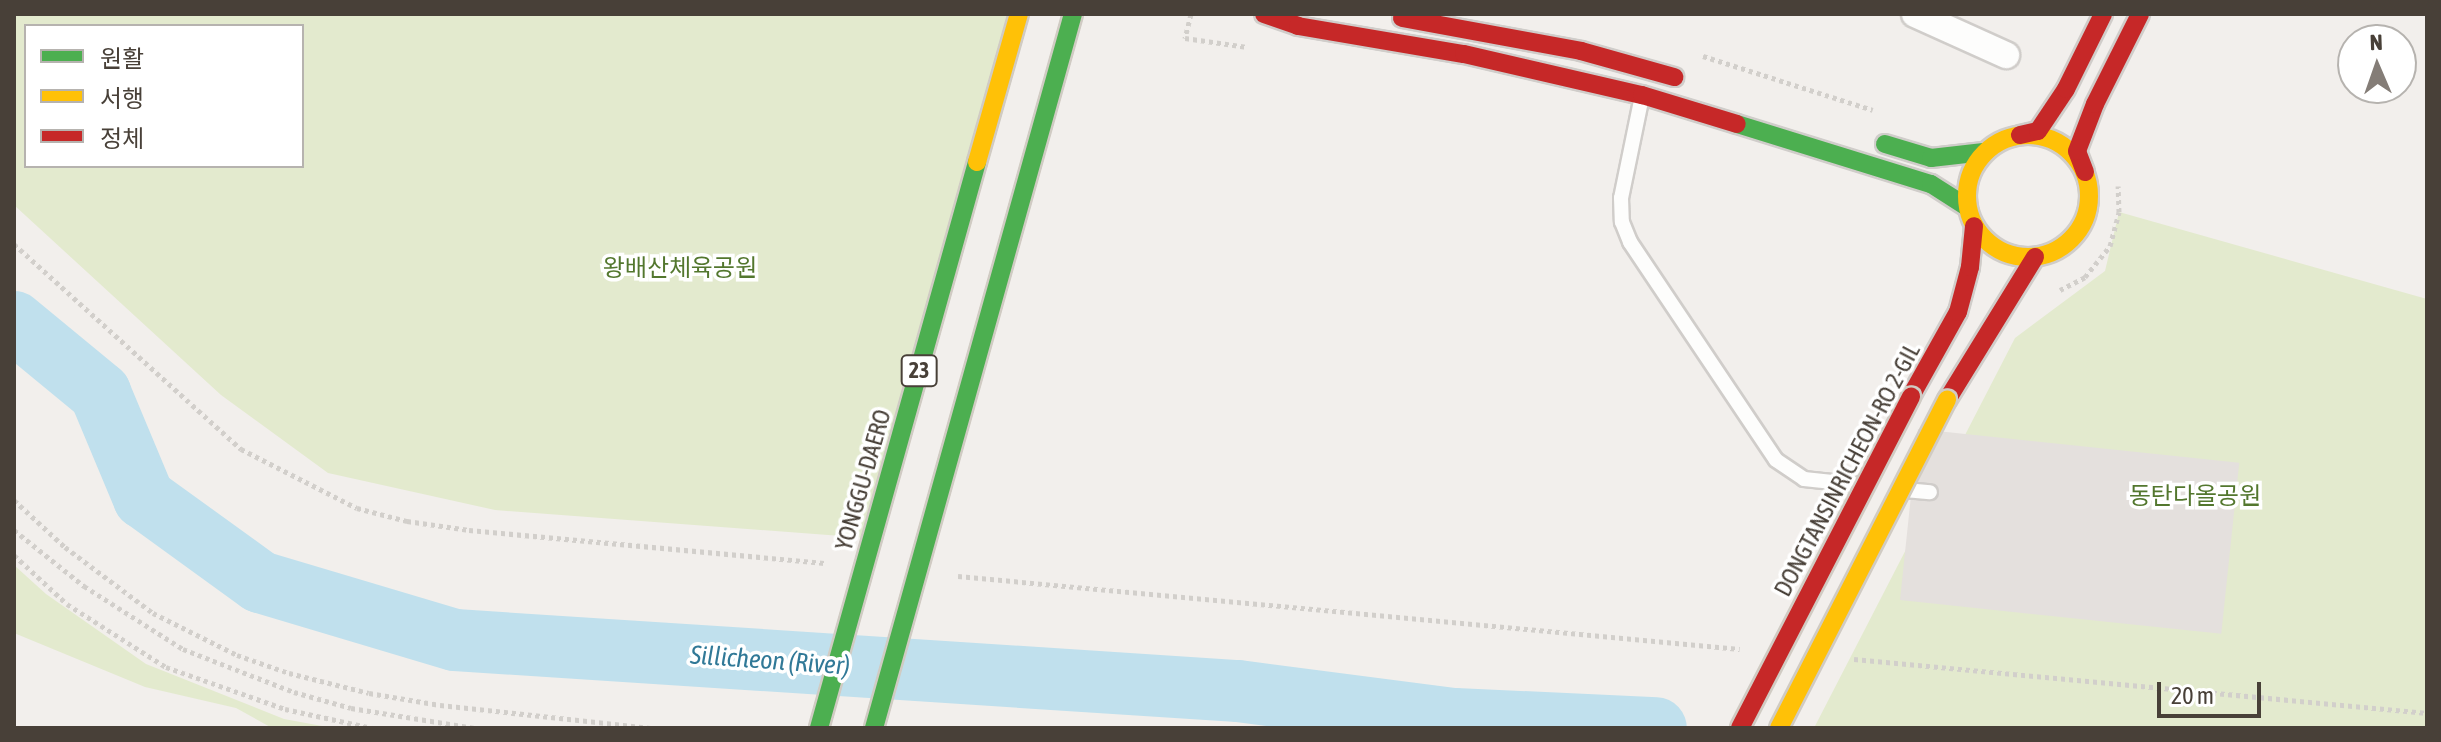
<!DOCTYPE html>
<html>
<head>
<meta charset="utf-8">
<style>
  body { margin:0 }
  #map { position:relative; width:2441px; height:742px; overflow:hidden; background:#f2efec; font-family:"Asap Condensed","Noto Sans KR",sans-serif }
  div>[style] { position:absolute }
  [style*='--x'] { left:calc(var(--x)*1px); top:calc(var(--y)*1px); width:calc(var(--w)*1px); rotate:calc(var(--a)*1deg) }
  .green>* { inset:0; background:#e3eace }
  .parking>* { inset:0; background:#e4e0dd; transform-origin:0 0 }
  .river>* { height:62px; margin:-31px; padding:0 31px; transform-origin:31px; border-radius:31px; background:#c0e0ed }
  .path>* { height:5px; margin-top:-2.5px; transform-origin:0; background:repeating-linear-gradient(90deg,#d2cfcb 0 4px,transparent 0 8px) }
  .roads { filter:drop-shadow(2px 0 #d0cdca) drop-shadow(-2px 0 #d0cdca) drop-shadow(0 2px #d0cdca) drop-shadow(0 -2px #d0cdca) }
  .lane>* { height:14px; margin:-7px; padding:0 7px; transform-origin:7px; border-radius:7px; background:#fdfdfc }
  .street>* { height:26px; margin:-13px; padding:0 13px; transform-origin:13px; border-radius:13px; background:#fdfdfc }
  .fast>* { height:18px; margin:-9px; padding:0 9px; transform-origin:9px; border-radius:9px; background:#4caf50 }
  .slow>* { height:18px; margin:-9px; padding:0 9px; transform-origin:9px; border-radius:9px; background:#ffc107 }
  .slow>.ring { margin:-9px; padding:0; box-sizing:content-box; background:none; border:18px solid #ffc107; border-radius:50% }
  .jam>* { height:18px; margin:-9px; padding:0 9px; transform-origin:9px; border-radius:9px; background:#c62828 }
  .bridges { filter:drop-shadow(2px 0 #d0cbc3) drop-shadow(-2px 0 #d0cbc3) drop-shadow(0 2px #d0cbc3) drop-shadow(0 -2px #d0cbc3) }
  .fast-bridge>* { height:18px; margin:-9px; padding:0 9px; transform-origin:9px; border-radius:9px; background:#4caf50 }
  .slow-bridge>* { height:18px; margin:-9px; padding:0 9px; transform-origin:9px; border-radius:9px; background:#ffc107 }
  .jam-bridge>* { height:18px; margin:-9px; padding:0 9px; transform-origin:9px; border-radius:9px; background:#c62828 }
  span { translate:-50% -50%; white-space:nowrap; text-align:center; line-height:1.15; -webkit-text-stroke:7px #fff; paint-order:stroke }
  .shield-label span { padding:2px 6px; background:#fff; border:2px solid; border-radius:6px; -webkit-text-stroke-width:0 }
  .shield-label { font-size:22px; color:#484038; font-weight:700 }
  .park-label { font-size:24px; color:#53772e }
  .street-label { font-size:24px; color:#484038 }
  .water-label { font-size:26px; color:#317997; font-style:italic }
  .frame { position:absolute; inset:0; border:16px solid #484038; pointer-events:none }
  .legend { position:absolute; left:24px; top:24px; width:280px; height:144px; box-sizing:border-box; background:#fff; border:2px solid #b6b3af; margin:0; padding:10px 14px; list-style:none; font-size:24px; color:#484038 }
  .legend li { display:flex; align-items:center; gap:16px; height:40px }
  .legend b { width:40px; border:2px solid #b6b3af }
  .north { position:absolute; left:2337px; top:24px; width:80px; height:80px; box-sizing:border-box; background:#fff; border:2px solid #b6b3af; border-radius:50%; rotate:358deg; font-size:22px; font-weight:700; line-height:32px; text-align:center; color:#484038 }
  .north::after { content:''; display:block; margin:auto; width:28px; height:36px; background:#847d77; clip-path:polygon(50% 0,100% 100%,50% 72%,0 100%) }
  .scale { position:absolute; left:2157px; top:682px; width:104px; height:36px; box-sizing:border-box; border:4px solid #484038; border-top:0; padding-left:10px; font-size:24px; line-height:28px; white-space:nowrap; color:#484038; -webkit-text-stroke:6px #fff; paint-order:stroke }
</style>
</head>
<body>
<div id="map">
  <div class="green">
    <i style="clip-path:polygon(evenodd,14px 14px,1007px 14px,881px 539px,495px 510px,328px 473px,221px 395px,14px 205px,14px 14px,26px 26px,302px 26px,302px 166px,26px 166px,26px 26px)"></i>
    <i style="clip-path:polygon(2119px 212px,2427px 299px,2427px 728px,1814px 728px,2015px 338px,2105px 271px)"></i>
    <i style="clip-path:polygon(14px 565px,46px 594px,146px 664px,284px 719px,333px 728px,272px 728px,236px 708px,145px 687px,14px 633px)"></i>
  </div>
  <div class="parking">
    <i style="left:1918px;top:429px;width:323px;height:172px;rotate:6deg"></i>
  </div>
  <div class="river">
    <i style="--x:14;--y:322;--w:112;--a:39.5"></i>
    <i style="--x:100;--y:393;--w:114;--a:67.3"></i>
    <i style="--x:144;--y:498;--w:143;--a:35.9"></i>
    <i style="--x:260;--y:582;--w:203;--a:16.6"></i>
    <i style="--x:455;--y:640;--w:785;--a:3.73"></i>
    <i style="--x:1238;--y:691;--w:219;--a:7.4"></i>
    <i style="--x:1455;--y:719;--w:201;--a:2.6"></i>
  </div>
  <div class="path">
    <i style="--x:1191;--y:14;--w:25;--a:104"></i>
    <i style="--x:1185;--y:38;--w:63;--a:8.3"></i>
    <i style="--x:1703;--y:56;--w:178;--a:17.6"></i>
    <i style="--x:14;--y:244;--w:306;--a:42.1"></i>
    <i style="--x:241;--y:449;--w:130;--a:27"></i>
    <i style="--x:357;--y:508;--w:52;--a:14.6"></i>
    <i style="--x:407;--y:521;--w:63;--a:8.3"></i>
    <i style="--x:469;--y:530;--w:357;--a:5.3"></i>
    <i style="--x:2060;--y:290;--w:28;--a:-27"></i>
    <i style="--x:2085;--y:277;--w:40;--a:-51"></i>
    <i style="--x:2110;--y:246;--w:35;--a:-75"></i>
    <i style="--x:2119;--y:212;--w:26;--a:-92"></i>
    <i style="--x:14;--y:500;--w:69;--a:42.7"></i>
    <i style="--x:65;--y:547;--w:110;--a:36.9"></i>
    <i style="--x:153;--y:613;--w:94;--a:26.6"></i>
    <i style="--x:237;--y:655;--w:55;--a:19.1"></i>
    <i style="--x:289;--y:673;--w:82;--a:14"></i>
    <i style="--x:369;--y:693;--w:72;--a:9.6"></i>
    <i style="--x:440;--y:705;--w:214;--a:6.2"></i>
    <i style="--x:14;--y:530;--w:90;--a:38.7"></i>
    <i style="--x:84;--y:586;--w:117;--a:32.5"></i>
    <i style="--x:183;--y:649;--w:119;--a:21.2"></i>
    <i style="--x:294;--y:692;--w:59;--a:15.7"></i>
    <i style="--x:351;--y:708;--w:125;--a:9.2"></i>
    <i style="--x:14;--y:555;--w:72;--a:42.8"></i>
    <i style="--x:67;--y:604;--w:117;--a:32.5"></i>
    <i style="--x:166;--y:667;--w:126;--a:19.4"></i>
    <i style="--x:285;--y:709;--w:89;--a:12.3"></i>
    <i style="--x:958;--y:576;--w:785;--a:5.33"></i>
    <i style="--x:1854;--y:659;--w:576;--a:5.38"></i>
  </div>
  <div class="roads">
    <div class="lane">
      <i style="--x:1642;--y:96;--w:104;--a:101.6"></i>
      <i style="--x:1621;--y:198;--w:24;--a:88"></i>
      <i style="--x:1622;--y:222;--w:22;--a:68"></i>
      <i style="--x:1630;--y:242;--w:262;--a:56.2"></i>
      <i style="--x:1776;--y:460;--w:34;--a:34"></i>
      <i style="--x:1804;--y:479;--w:57;--a:6"></i>
      <i style="--x:1905;--y:490;--w:25;--a:5"></i>
    </div>
    <div class="street">
      <i style="--x:1915;--y:14;--w:100;--a:24.3"></i>
    </div>
    <div class="fast">
      <i style="--x:1737;--y:124;--w:203;--a:17.2"></i>
      <i style="--x:1931;--y:184;--w:43;--a:32.6"></i>
      <i style="--x:1885;--y:144;--w:48;--a:16.9"></i>
      <i style="--x:1931;--y:158;--w:53;--a:-6.5"></i>
    </div>
    <div class="slow">
      <i class="ring" style="left:1967px;top:135px;width:104px;height:104px"></i>
    </div>
    <div class="jam">
      <i style="--x:1264;--y:14;--w:36;--a:19"></i>
      <i style="--x:1298;--y:26;--w:168;--a:9.6"></i>
      <i style="--x:1464;--y:54;--w:183;--a:13"></i>
      <i style="--x:1642;--y:95;--w:99;--a:17"></i>
      <i style="--x:1402;--y:18;--w:182;--a:10.4"></i>
      <i style="--x:1581;--y:51;--w:97;--a:15.6"></i>
      <i style="--x:2020;--y:135;--w:18;--a:-13"></i>
      <i style="--x:2038;--y:131;--w:50;--a:-56.3"></i>
      <i style="--x:2066;--y:89;--w:84;--a:-63.7"></i>
      <i style="--x:2085;--y:172;--w:22;--a:-111"></i>
      <i style="--x:2077;--y:151;--w:50;--a:-69"></i>
      <i style="--x:2095;--y:104;--w:101;--a:-63.4"></i>
      <i style="--x:1911;--y:396;--w:96;--a:-60.8"></i>
      <i style="--x:1958;--y:312;--w:47;--a:-75.1"></i>
      <i style="--x:1970;--y:267;--w:41;--a:-84.4"></i>
      <i style="--x:1947;--y:400;--w:168;--a:-58.4"></i>
    </div>
  </div>
  <div class="bridges">
    <div class="fast-bridge">
      <i style="--x:819;--y:728;--w:588;--a:-74.4"></i>
      <i style="--x:874;--y:728;--w:741;--a:-74.43"></i>
    </div>
    <div class="slow-bridge">
      <i style="--x:977;--y:162;--w:154;--a:-74.2"></i>
      <i style="--x:1779;--y:728;--w:369;--a:-62.9"></i>
    </div>
    <div class="jam-bridge">
      <i style="--x:1740;--y:728;--w:373;--a:-62.7"></i>
    </div>
  </div>
  <div class="shield-label">
    <span style="left:919px;top:371px">23</span>
  </div>
  <div class="park-label">
    <span style="left:680px;top:268px">왕배산체육공원</span>
    <span style="left:2195px;top:496px">동탄다올공원</span>
  </div>
  <div class="street-label">
    <span style="left:1847px;top:470px;rotate:-62deg">DONGTANSINRICHEON-RO 2-GIL</span>
    <span style="left:863px;top:480px;rotate:-74deg">YONGGU-DAERO</span>
  </div>
  <div class="water-label">
    <span style="left:770px;top:661px;rotate:4deg">Sillicheon (River)</span>
  </div>
  <div class="frame"></div>
  <ul class="legend">
  <li><b style="height:10px;background:#4caf50"></b>원활</li>
  <li><b style="height:10px;background:#ffc107"></b>서행</li>
  <li><b style="height:10px;background:#c62828"></b>정체</li>
  </ul>
  <div class="north">N</div>
  <div class="scale">20 m</div>
</div>
</body>
</html>
